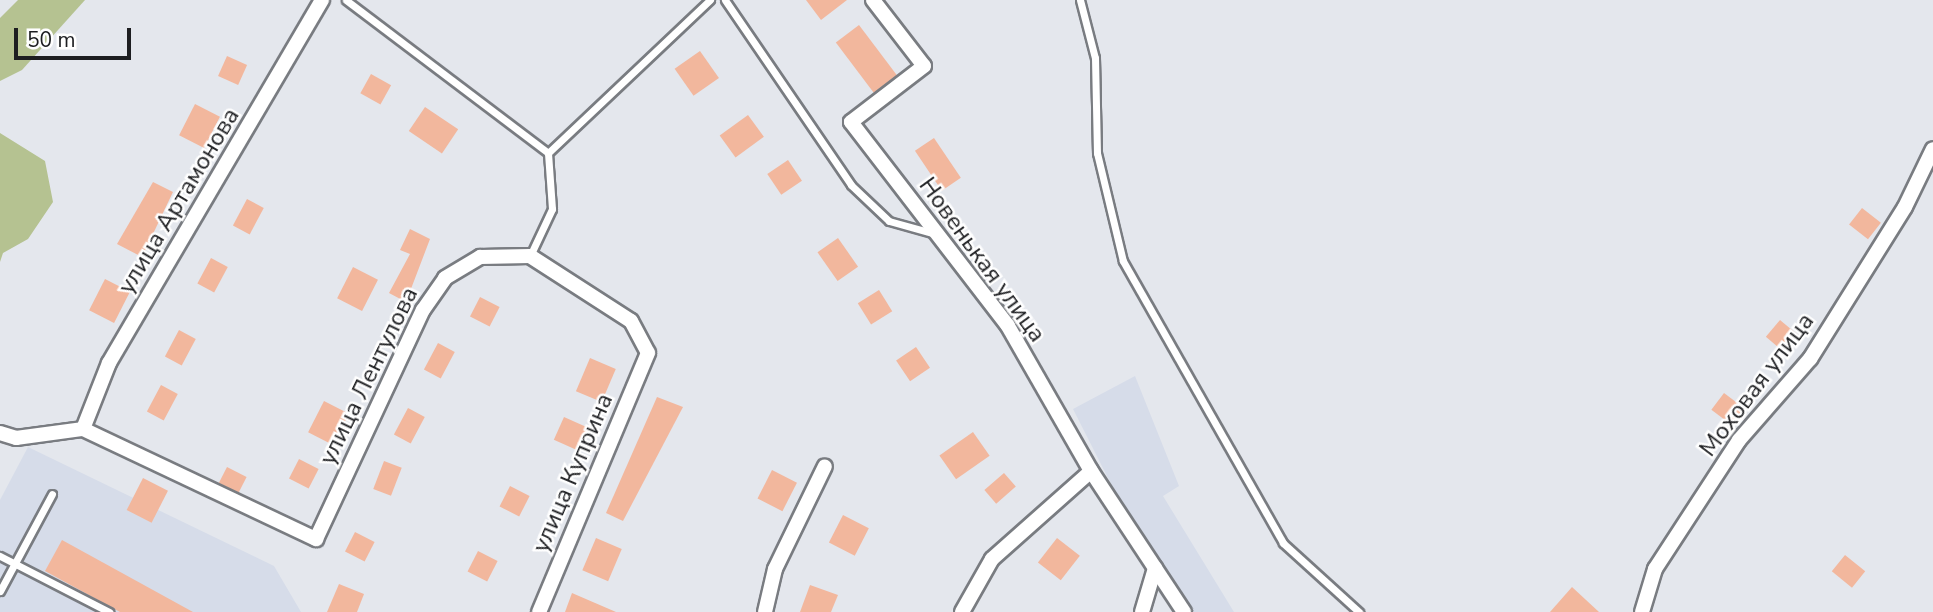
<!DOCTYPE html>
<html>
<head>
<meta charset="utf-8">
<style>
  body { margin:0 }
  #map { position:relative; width:1933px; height:612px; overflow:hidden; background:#e4e7ed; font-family:"Nunito Sans",sans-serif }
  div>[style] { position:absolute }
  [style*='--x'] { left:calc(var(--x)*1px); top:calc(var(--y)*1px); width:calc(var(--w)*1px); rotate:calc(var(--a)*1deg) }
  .built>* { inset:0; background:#d6dce9 }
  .green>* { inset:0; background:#b5c291 }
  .building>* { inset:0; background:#f2b79d; transform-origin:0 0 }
  .roads { filter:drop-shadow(2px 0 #797c81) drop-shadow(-2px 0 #797c81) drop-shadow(0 2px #797c81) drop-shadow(0 -2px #797c81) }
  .lane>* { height:7px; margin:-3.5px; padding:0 3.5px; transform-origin:3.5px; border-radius:3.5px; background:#fff }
  .street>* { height:14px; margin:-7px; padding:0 7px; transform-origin:7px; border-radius:7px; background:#fff }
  span { translate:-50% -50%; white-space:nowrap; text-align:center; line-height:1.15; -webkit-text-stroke:5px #fff; paint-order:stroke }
  .street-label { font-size:24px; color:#1d1e21 }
  .scale { position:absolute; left:14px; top:28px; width:117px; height:32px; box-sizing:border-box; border:4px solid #1d1e21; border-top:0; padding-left:9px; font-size:21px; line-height:24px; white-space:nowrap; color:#1d1e21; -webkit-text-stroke:5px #fff; paint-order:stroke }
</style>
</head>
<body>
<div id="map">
  <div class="built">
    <i style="clip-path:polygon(1135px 376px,1179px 486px,1163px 496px,1234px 612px,1176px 612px,1073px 409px)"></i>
    <i style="clip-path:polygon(28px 447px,274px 566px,301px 612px,0 612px,0 500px)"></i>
  </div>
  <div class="green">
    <i style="clip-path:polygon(18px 0,85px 0,22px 70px,0 81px,0 18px)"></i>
    <i style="clip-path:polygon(0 133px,45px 161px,53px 202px,28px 239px,3px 253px,0 262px)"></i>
  </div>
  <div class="building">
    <i style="clip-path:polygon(806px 0,847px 0,821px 20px)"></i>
    <i style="left:859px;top:25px;width:63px;height:29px;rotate:53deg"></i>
    <i style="left:700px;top:51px;width:33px;height:31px;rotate:55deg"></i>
    <i style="left:227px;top:56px;width:22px;height:22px;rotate:24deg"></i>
    <i style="left:371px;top:74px;width:23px;height:22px;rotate:29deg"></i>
    <i style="left:195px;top:104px;width:28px;height:35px;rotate:27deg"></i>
    <i style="left:425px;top:107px;width:40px;height:29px;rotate:34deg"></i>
    <i style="left:748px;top:115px;width:27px;height:35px;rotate:54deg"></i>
    <i style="left:934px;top:138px;width:48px;height:23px;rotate:56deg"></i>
    <i style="left:788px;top:160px;width:25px;height:25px;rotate:56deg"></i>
    <i style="clip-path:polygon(153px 182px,173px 192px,142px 257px,117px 244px)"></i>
    <i style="left:247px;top:199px;width:19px;height:30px;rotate:28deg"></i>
    <i style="left:1862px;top:208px;width:24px;height:21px;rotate:38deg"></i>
    <i style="clip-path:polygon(410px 229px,430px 239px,406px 302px,389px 293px,410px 254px,400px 250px)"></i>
    <i style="left:838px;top:238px;width:35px;height:25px;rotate:55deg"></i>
    <i style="left:211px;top:258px;width:19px;height:29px;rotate:28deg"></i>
    <i style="left:353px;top:267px;width:28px;height:35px;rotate:27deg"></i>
    <i style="left:105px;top:279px;width:28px;height:35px;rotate:27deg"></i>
    <i style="left:879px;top:290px;width:25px;height:25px;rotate:58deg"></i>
    <i style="left:480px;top:297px;width:22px;height:22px;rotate:27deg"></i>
    <i style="left:1780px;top:320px;width:25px;height:22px;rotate:40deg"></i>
    <i style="left:179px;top:330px;width:19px;height:30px;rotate:28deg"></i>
    <i style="left:438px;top:343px;width:19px;height:30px;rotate:28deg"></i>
    <i style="left:916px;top:347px;width:25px;height:24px;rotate:56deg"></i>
    <i style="left:590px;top:358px;width:28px;height:36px;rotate:23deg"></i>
    <i style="left:161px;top:385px;width:19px;height:30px;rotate:28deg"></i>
    <i style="left:1724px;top:393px;width:25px;height:21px;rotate:37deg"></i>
    <i style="clip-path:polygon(657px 397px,683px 407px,623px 521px,606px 513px)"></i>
    <i style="left:324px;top:401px;width:28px;height:35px;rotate:27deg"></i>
    <i style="left:408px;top:408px;width:19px;height:30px;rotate:28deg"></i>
    <i style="left:564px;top:417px;width:27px;height:25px;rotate:24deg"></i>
    <i style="left:973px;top:432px;width:29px;height:41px;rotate:55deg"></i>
    <i style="left:299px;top:459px;width:22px;height:22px;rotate:27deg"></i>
    <i style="left:384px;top:461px;width:19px;height:30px;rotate:21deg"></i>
    <i style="left:227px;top:467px;width:22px;height:18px;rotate:27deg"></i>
    <i style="left:772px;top:470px;width:28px;height:32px;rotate:27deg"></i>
    <i style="left:1004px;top:473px;width:18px;height:26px;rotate:49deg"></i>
    <i style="left:143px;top:478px;width:28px;height:36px;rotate:27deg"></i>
    <i style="left:510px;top:486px;width:22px;height:23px;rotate:27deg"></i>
    <i style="left:843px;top:515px;width:29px;height:31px;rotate:27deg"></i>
    <i style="left:355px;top:532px;width:22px;height:22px;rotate:27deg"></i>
    <i style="left:596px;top:538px;width:28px;height:35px;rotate:23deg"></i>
    <i style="left:1057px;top:538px;width:29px;height:31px;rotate:38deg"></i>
    <i style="clip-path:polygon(62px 540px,193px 612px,120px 612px,87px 594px,45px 571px)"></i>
    <i style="left:478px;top:551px;width:22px;height:23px;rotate:27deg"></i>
    <i style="left:1845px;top:555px;width:26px;height:21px;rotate:39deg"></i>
    <i style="clip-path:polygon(339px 584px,364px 594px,357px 612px,327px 612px)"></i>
    <i style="clip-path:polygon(810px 585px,838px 595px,831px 612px,800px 612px)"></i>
    <i style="clip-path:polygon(1572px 587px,1599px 612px,1550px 612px)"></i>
    <i style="clip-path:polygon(572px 593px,616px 612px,565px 612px)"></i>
  </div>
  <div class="roads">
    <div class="lane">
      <i style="--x:346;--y:0;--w:253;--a:37.1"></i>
      <i style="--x:548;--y:153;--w:56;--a:85.9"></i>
      <i style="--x:552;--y:209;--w:52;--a:115.1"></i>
      <i style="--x:725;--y:0;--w:224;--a:55.7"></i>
      <i style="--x:851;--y:185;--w:52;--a:43.5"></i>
      <i style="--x:889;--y:221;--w:49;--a:15.5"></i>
      <i style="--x:1080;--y:0;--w:60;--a:75.5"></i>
      <i style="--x:1095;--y:58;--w:95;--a:88.8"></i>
      <i style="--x:1097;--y:153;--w:111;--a:76.5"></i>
      <i style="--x:1123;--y:261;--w:324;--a:60.4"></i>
      <i style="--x:1283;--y:543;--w:103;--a:42.2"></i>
      <i style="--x:548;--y:153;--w:223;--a:-43.4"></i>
      <i style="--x:0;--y:556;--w:123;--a:27.2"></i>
      <i style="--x:0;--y:591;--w:110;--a:-61.8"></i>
    </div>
    <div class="street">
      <i style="--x:873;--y:0;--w:83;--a:52.3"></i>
      <i style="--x:924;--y:66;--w:92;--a:142.5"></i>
      <i style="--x:851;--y:122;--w:257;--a:52.4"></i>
      <i style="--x:1008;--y:326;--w:167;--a:60.2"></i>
      <i style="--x:1091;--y:471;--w:169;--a:56.6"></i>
      <i style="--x:83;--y:429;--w:71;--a:-68.5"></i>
      <i style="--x:109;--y:363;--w:421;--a:-59.6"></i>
      <i style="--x:0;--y:433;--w:17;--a:17"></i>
      <i style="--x:16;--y:438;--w:68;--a:-7.7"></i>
      <i style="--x:83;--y:429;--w:258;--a:25.3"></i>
      <i style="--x:316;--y:539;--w:253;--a:-65"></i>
      <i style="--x:423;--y:310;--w:39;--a:-55"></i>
      <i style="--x:445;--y:278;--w:41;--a:-31"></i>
      <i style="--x:480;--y:257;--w:50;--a:-1.1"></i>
      <i style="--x:530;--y:256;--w:120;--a:32.8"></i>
      <i style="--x:631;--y:321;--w:36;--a:62"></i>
      <i style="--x:648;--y:353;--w:281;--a:112.8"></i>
      <i style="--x:765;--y:612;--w:44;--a:-76.9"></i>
      <i style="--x:775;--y:569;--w:114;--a:-64.1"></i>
      <i style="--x:962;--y:612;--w:61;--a:-60.5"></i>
      <i style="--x:992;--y:559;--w:132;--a:-41.6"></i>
      <i style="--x:1142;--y:612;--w:46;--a:-73.5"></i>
      <i style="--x:1642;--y:612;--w:45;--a:-73.2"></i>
      <i style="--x:1655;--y:569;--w:154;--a:-56.9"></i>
      <i style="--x:1739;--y:440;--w:108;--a:-48.8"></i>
      <i style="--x:1810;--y:359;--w:179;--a:-58"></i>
      <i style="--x:1905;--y:207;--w:64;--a:-64.2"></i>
    </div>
  </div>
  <div class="street-label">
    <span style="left:179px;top:201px;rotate:-59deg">улица Артамонова</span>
    <span style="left:982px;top:260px;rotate:54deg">Новенькая улица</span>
    <span style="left:369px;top:376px;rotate:-64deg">улица Лентулова</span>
    <span style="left:1757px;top:385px;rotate:-53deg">Моховая улица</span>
    <span style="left:573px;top:473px;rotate:-67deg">улица Куприна</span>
  </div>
  <div class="scale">50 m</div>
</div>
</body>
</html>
